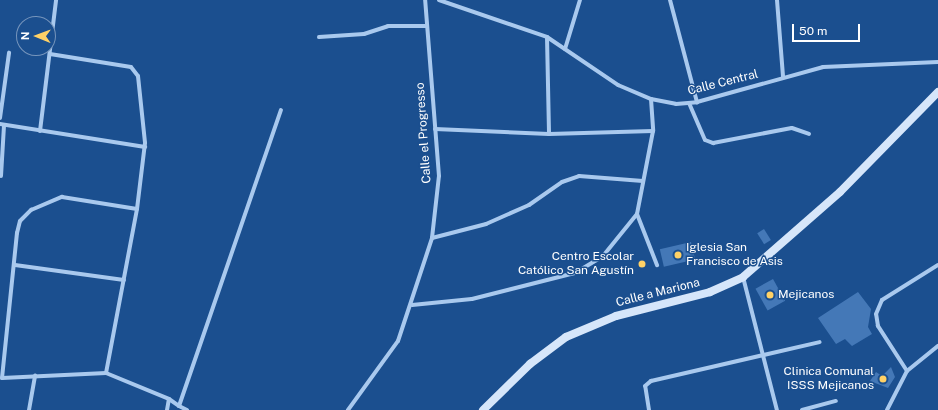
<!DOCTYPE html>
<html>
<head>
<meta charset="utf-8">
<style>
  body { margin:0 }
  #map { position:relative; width:938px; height:410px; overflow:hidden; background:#1b4f8f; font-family:"Public Sans",sans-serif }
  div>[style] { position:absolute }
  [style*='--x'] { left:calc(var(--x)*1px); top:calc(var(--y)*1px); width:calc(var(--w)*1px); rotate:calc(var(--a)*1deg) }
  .building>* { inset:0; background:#4478b7; transform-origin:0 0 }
  .street>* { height:4px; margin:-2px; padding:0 2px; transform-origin:2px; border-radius:2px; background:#a9c9ee }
  .secondary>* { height:8px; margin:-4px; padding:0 4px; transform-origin:4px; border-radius:4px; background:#d6e6fa }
  .dots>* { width:11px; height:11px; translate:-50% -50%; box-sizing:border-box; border:2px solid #1b4f8f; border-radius:50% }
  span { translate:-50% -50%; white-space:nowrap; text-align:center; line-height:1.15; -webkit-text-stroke:3px #1b4f8f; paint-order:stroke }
  .street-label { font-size:12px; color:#fff }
  .poi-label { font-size:12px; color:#fff }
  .left { translate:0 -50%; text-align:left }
  .right { translate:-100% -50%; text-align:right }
  .north { position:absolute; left:16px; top:16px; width:40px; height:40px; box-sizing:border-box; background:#1b4f8f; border:1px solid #7695bc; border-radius:50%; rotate:271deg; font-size:11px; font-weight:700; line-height:16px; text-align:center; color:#fff }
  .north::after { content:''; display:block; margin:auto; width:14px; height:18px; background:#ffd166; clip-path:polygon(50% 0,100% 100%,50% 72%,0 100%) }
  .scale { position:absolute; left:792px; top:24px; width:68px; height:18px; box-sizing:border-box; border:2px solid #fff; border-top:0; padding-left:5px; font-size:12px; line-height:14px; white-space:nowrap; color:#fff; -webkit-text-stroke:3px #1b4f8f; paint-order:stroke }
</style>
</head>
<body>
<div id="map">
  <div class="building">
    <i style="left:764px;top:229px;width:13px;height:8px;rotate:58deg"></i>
    <i style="left:691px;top:242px;width:18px;height:32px;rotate:77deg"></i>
    <i style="left:773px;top:279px;width:25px;height:20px;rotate:61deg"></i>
    <i style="clip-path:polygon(858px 292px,871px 309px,868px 327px,872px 334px,852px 346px,845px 339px,836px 344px,818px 318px)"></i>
    <i style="clip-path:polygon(891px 367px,895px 377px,888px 388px,870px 381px,876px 372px,882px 376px)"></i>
  </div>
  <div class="street">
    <i style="--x:439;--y:0;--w:114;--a:18.9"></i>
    <i style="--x:547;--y:37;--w:86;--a:34.1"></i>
    <i style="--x:618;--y:85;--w:36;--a:23"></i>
    <i style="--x:651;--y:99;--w:25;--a:11"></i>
    <i style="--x:676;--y:104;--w:21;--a:-5"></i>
    <i style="--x:697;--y:102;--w:131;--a:-15.5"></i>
    <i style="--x:823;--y:67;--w:115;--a:-2.5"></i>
    <i style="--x:670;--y:0;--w:106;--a:75.2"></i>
    <i style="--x:777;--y:0;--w:77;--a:85.5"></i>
    <i style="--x:319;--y:37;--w:45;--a:-3.8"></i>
    <i style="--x:364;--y:34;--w:25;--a:-18"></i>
    <i style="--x:388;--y:26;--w:39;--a:0"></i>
    <i style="--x:547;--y:37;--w:97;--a:88.8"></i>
    <i style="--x:549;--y:134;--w:104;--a:-1.7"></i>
    <i style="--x:565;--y:49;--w:51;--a:-73"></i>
    <i style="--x:50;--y:54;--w:82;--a:9.1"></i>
    <i style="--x:131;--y:67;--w:11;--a:52"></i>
    <i style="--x:138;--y:76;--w:67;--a:84"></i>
    <i style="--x:145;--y:143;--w:66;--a:96.9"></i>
    <i style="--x:137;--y:209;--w:167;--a:100.7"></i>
    <i style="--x:106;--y:373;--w:68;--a:22.4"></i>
    <i style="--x:651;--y:99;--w:32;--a:86"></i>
    <i style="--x:653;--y:131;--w:85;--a:100.9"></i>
    <i style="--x:637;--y:214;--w:55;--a:68.6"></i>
    <i style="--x:689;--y:103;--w:40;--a:66.6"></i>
    <i style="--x:705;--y:140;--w:9;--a:21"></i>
    <i style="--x:713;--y:143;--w:80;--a:-10.8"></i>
    <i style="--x:792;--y:128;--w:18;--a:19"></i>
    <i style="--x:0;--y:118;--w:66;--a:-82.1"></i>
    <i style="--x:0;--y:124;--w:147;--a:9"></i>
    <i style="--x:435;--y:129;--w:114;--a:2.5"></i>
    <i style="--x:40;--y:131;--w:132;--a:-83"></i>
    <i style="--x:1;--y:176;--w:51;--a:-86.6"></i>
    <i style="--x:432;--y:238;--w:56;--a:-14.5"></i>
    <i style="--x:486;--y:224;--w:47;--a:-23.8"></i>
    <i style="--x:529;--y:205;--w:40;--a:-34.9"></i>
    <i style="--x:562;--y:182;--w:18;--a:-19"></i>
    <i style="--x:579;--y:176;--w:64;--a:4.5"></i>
    <i style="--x:15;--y:265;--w:110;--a:7.8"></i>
    <i style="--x:743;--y:277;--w:137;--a:75.7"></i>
    <i style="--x:412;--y:305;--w:60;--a:-5.7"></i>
    <i style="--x:472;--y:299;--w:106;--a:-14.2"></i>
    <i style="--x:575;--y:273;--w:33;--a:-31"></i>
    <i style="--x:603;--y:256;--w:54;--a:-51"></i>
    <i style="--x:907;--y:371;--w:54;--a:-122.8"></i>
    <i style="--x:878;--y:326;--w:12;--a:-99"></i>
    <i style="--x:876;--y:314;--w:15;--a:-67"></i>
    <i style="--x:882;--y:300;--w:66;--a:-32"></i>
    <i style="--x:106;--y:373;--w:104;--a:177.2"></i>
    <i style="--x:2;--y:378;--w:146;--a:-84.1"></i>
    <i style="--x:17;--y:233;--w:12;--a:-76"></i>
    <i style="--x:20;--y:221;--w:16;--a:-45"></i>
    <i style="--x:31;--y:210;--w:34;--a:-23"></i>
    <i style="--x:62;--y:197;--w:76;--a:9.1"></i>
    <i style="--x:29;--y:410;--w:35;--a:-80"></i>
    <i style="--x:167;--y:410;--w:11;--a:-80"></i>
    <i style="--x:169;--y:399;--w:12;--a:35"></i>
    <i style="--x:187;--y:410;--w:9;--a:-153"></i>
    <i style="--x:179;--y:406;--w:313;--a:-71"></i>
    <i style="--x:348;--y:410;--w:85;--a:-54.1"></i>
    <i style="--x:398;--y:341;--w:108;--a:-71.7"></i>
    <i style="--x:432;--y:238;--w:62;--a:-83.6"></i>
    <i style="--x:439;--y:176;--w:177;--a:-94.5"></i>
    <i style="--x:649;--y:410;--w:24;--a:-99"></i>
    <i style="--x:645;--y:386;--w:8;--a:-40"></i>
    <i style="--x:651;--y:381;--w:173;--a:-13"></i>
    <i style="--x:802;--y:410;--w:35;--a:-15"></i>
    <i style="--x:887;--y:410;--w:44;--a:-62.9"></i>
    <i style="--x:907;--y:371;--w:40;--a:-39"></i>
  </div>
  <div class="secondary">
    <i style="--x:483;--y:410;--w:66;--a:-44.4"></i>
    <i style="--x:530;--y:364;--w:45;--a:-36.9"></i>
    <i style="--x:566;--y:337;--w:54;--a:-22.8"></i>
    <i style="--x:616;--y:316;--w:97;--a:-14.3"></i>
    <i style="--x:710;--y:292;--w:36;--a:-24"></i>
    <i style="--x:743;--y:277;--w:129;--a:-41.2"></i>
    <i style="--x:840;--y:192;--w:140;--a:-45.6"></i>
  </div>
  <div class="dots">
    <i style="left:678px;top:255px;background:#ffd166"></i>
    <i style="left:642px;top:264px;background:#ffd166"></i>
    <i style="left:770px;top:295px;background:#ffd166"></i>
    <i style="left:883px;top:379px;background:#ffd166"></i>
  </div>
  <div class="street-label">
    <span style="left:723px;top:83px;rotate:-14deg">Calle Central</span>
    <span style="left:424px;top:133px;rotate:-94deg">Calle el Progresso</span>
    <span style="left:658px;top:293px;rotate:-14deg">Calle a Mariona</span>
  </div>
  <div class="poi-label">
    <span class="left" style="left:686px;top:255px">Iglesia San<br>Francisco de Asis</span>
    <span class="right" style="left:634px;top:264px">Centro Escolar<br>Católico San Agustín</span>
    <span class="left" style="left:778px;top:295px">Mejicanos</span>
    <span class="right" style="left:874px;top:379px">Clinica Comunal<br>ISSS Mejicanos</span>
  </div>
  <div class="north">N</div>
  <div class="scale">50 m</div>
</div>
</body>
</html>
